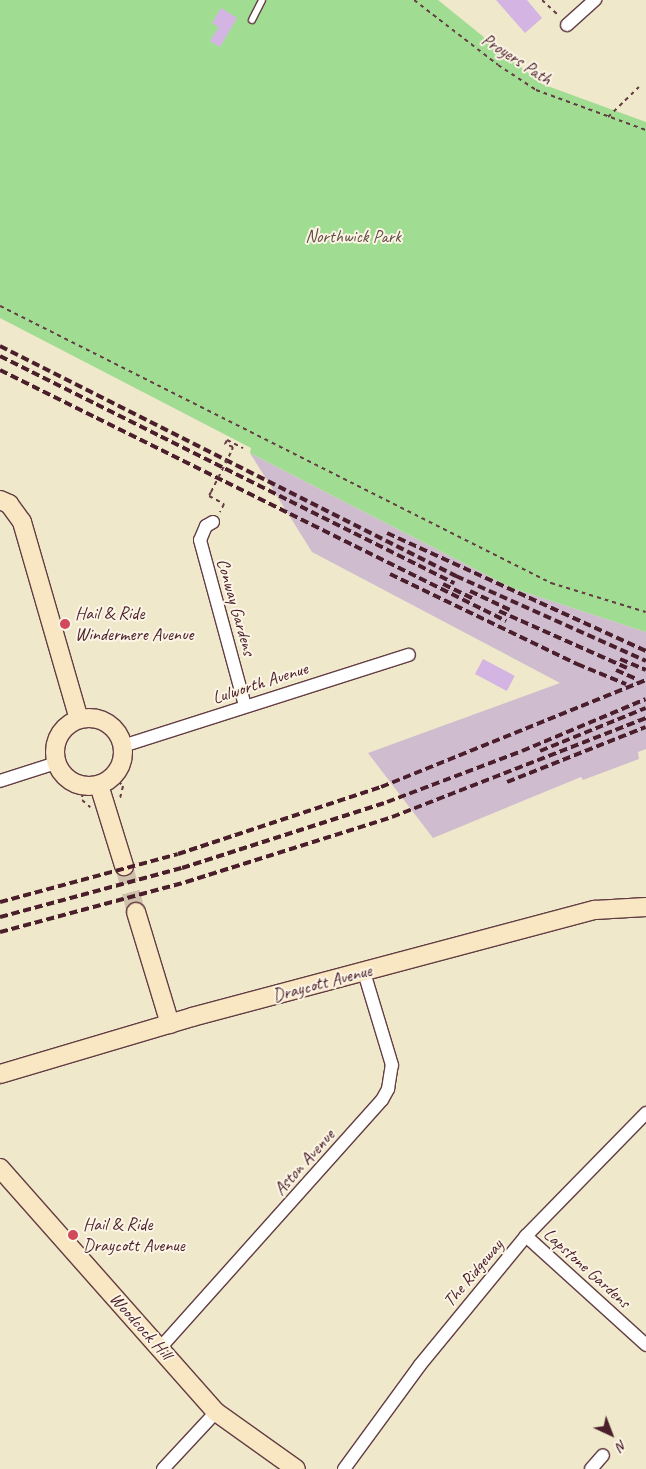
<!DOCTYPE html>
<html>
<head>
<meta charset="utf-8">
<style>
  body { margin:0 }
  #map { position:relative; width:646px; height:1469px; overflow:hidden; background:#f0e8cb; font-family:Caveat,sans-serif }
  div>[style] { position:absolute }
  [style*='--x'] { left:calc(var(--x)*1px); top:calc(var(--y)*1px); width:calc(var(--w)*1px); rotate:calc(var(--a)*1deg) }
  .industrial>* { inset:0; background:#cfbdcf }
  .green>* { inset:0; background:#a0dd92 }
  .building>* { inset:0; background:#d3b4e2; transform-origin:0 0 }
  .secondary-tunnel>* { height:18px; margin-top:-9px; transform-origin:0; background:repeating-linear-gradient(90deg,#cfc0ab 0 18px,transparent 0 27px) }
  .path>* { height:2px; margin-top:-1px; transform-origin:0; background:repeating-linear-gradient(90deg,#633d43 0 4px,transparent 0 8px) }
  .roads { filter:drop-shadow(1px 0 #633d43) drop-shadow(-1px 0 #633d43) drop-shadow(0 1px #633d43) drop-shadow(0 -1px #633d43) }
  .lane>* { height:6px; margin:-3px; padding:0 3px; transform-origin:3px; border-radius:3px; background:#fff }
  .street>* { height:12px; margin:-6px; padding:0 6px; transform-origin:6px; border-radius:6px; background:#fff }
  .secondary>* { height:18px; margin:-9px; padding:0 9px; transform-origin:9px; border-radius:9px; background:#f9e7c3 }
  .secondary>.ring { margin:-9px; padding:0; box-sizing:content-box; background:none; border:18px solid #f9e7c3; border-radius:50% }
  .rail>* { height:4px; margin-top:-2px; transform-origin:0; background:repeating-linear-gradient(90deg,#4a1f2b 0 8px,transparent 0 12px) }
  .path-bridge>* { height:2px; margin-top:-1px; transform-origin:0; background:repeating-linear-gradient(90deg,#633d43 0 4px,transparent 0 8px) }
  .dots>* { width:14px; height:14px; translate:-50% -50%; box-sizing:border-box; border:2px solid #fcf5e5; border-radius:50% }
  span { translate:-50% -50%; white-space:nowrap; text-align:center; line-height:1.15; -webkit-text-stroke:4px #fcf5e5; paint-order:stroke }
  .street-label { font-size:18px; color:#4a1f2b }
  .park-label { font-size:18px; color:#604e45 }
  .poi-label { font-size:18px; color:#4a1f2b }
  .left { translate:0 -50%; text-align:left }
  .north { position:absolute; left:586px; top:1409px; width:50px; height:50px; -webkit-text-stroke:4px #fcf5e5; paint-order:stroke; rotate:137deg; font-size:14px; font-weight:700; line-height:20px; text-align:center; color:#4a1f2b }
  .north::after { content:''; display:block; margin:auto; width:18px; height:22px; background:#4a1f2b; clip-path:polygon(50% 0,100% 100%,50% 72%,0 100%) }
</style>
</head>
<body>
<div id="map">
  <div class="industrial">
    <i style="clip-path:polygon(250px 453px,512px 588px,646px 632px,646px 749px,638px 752px,639px 759px,583px 780px,581px 777px,433px 838px,368px 753px,560px 683px,312px 552px)"></i>
  </div>
  <div class="green">
    <i style="clip-path:polygon(0 0,438px 0,542px 84px,646px 122px,646px 632px,512px 588px,250px 453px,251px 448px,0 318px)"></i>
  </div>
  <div class="building">
    <i style="clip-path:polygon(496px 0,527px 0,542px 18px,525px 33px)"></i>
    <i style="clip-path:polygon(221px 8px,237px 18px,220px 47px,210px 41px,219px 27px,212px 23px)"></i>
    <i style="left:483px;top:659px;width:36px;height:17px;rotate:28deg"></i>
  </div>
  <div class="secondary-tunnel">
    <i style="--x:124;--y:866;--w:48;--a:75.4"></i>
  </div>
  <div class="path">
    <i style="--x:414;--y:0;--w:106;--a:37.7"></i>
    <i style="--x:498;--y:65;--w:45;--a:33.3"></i>
    <i style="--x:536;--y:90;--w:117;--a:20"></i>
    <i style="--x:542;--y:0;--w:23;--a:43"></i>
    <i style="--x:608;--y:117;--w:43;--a:-44.1"></i>
    <i style="--x:0;--y:306;--w:617;--a:26.69"></i>
    <i style="--x:551;--y:583;--w:99;--a:17"></i>
    <i style="--x:232;--y:450;--w:3;--a:-72"></i>
    <i style="--x:233;--y:447;--w:9;--a:-159"></i>
    <i style="--x:225;--y:444;--w:4;--a:-63"></i>
    <i style="--x:227;--y:440;--w:18;--a:27"></i>
    <i style="--x:211;--y:492;--w:4;--a:117"></i>
    <i style="--x:209;--y:496;--w:17;--a:28"></i>
    <i style="--x:224;--y:504;--w:9;--a:117"></i>
    <i style="--x:113;--y:776;--w:14;--a:45"></i>
    <i style="--x:123;--y:786;--w:12;--a:104"></i>
    <i style="--x:83;--y:785;--w:15;--a:94"></i>
    <i style="--x:82;--y:800;--w:11;--a:41"></i>
  </div>
  <div class="roads">
    <div class="lane">
      <i style="--x:252;--y:20;--w:22;--a:-63"></i>
    </div>
    <div class="street">
      <i style="--x:567;--y:25;--w:38;--a:-42"></i>
      <i style="--x:213;--y:522;--w:8;--a:150"></i>
      <i style="--x:206;--y:526;--w:15;--a:113"></i>
      <i style="--x:200;--y:540;--w:172;--a:74.8"></i>
      <i style="--x:123;--y:746;--w:300;--a:-17.7"></i>
      <i style="--x:0;--y:781;--w:59;--a:-17.8"></i>
      <i style="--x:526;--y:1236;--w:162;--a:42.2"></i>
      <i style="--x:161;--y:1347;--w:331;--a:-48.2"></i>
      <i style="--x:382;--y:1100;--w:13;--a:-61"></i>
      <i style="--x:388;--y:1089;--w:24;--a:-81"></i>
      <i style="--x:392;--y:1065;--w:97;--a:-106.8"></i>
      <i style="--x:163;--y:1469;--w:78;--a:-47.1"></i>
      <i style="--x:344;--y:1469;--w:129;--a:-53.8"></i>
      <i style="--x:420;--y:1365;--w:167;--a:-50.6"></i>
      <i style="--x:526;--y:1236;--w:172;--a:-45.7"></i>
      <i style="--x:591;--y:1469;--w:18;--a:-49"></i>
    </div>
    <div class="secondary">
      <i style="--x:0;--y:500;--w:10;--a:24"></i>
      <i style="--x:9;--y:504;--w:22;--a:54"></i>
      <i style="--x:22;--y:522;--w:205;--a:73.9"></i>
      <i class="ring" style="left:55px;top:718px;width:50px;height:50px"></i>
      <i style="--x:99;--y:785;--w:85;--a:72.8"></i>
      <i style="--x:136;--y:912;--w:117;--a:73.1"></i>
      <i style="--x:0;--y:1074;--w:200;--a:-16.5"></i>
      <i style="--x:192;--y:1017;--w:417;--a:-14.9"></i>
      <i style="--x:595;--y:910;--w:51;--a:-3.4"></i>
      <i style="--x:0;--y:1168;--w:326;--a:48.5"></i>
      <i style="--x:216;--y:1412;--w:98;--a:35.5"></i>
    </div>
  </div>
  <div class="rail">
    <i style="--x:0;--y:346;--w:511;--a:26.77"></i>
    <i style="--x:456;--y:576;--w:208;--a:24.1"></i>
    <i style="--x:0;--y:356;--w:508;--a:26.57"></i>
    <i style="--x:0;--y:370;--w:565;--a:26.38"></i>
    <i style="--x:387;--y:533;--w:285;--a:24.5"></i>
    <i style="--x:390;--y:574;--w:208;--a:25.7"></i>
    <i style="--x:577;--y:664;--w:53;--a:22.2"></i>
    <i style="--x:443;--y:584;--w:34;--a:26"></i>
    <i style="--x:470;--y:591;--w:44;--a:25.4"></i>
    <i style="--x:499;--y:611;--w:140;--a:24"></i>
    <i style="--x:620;--y:659;--w:28;--a:23"></i>
    <i style="--x:616;--y:670;--w:22;--a:24"></i>
    <i style="--x:540;--y:751;--w:114;--a:-22.1"></i>
    <i style="--x:507;--y:782;--w:149;--a:-21.6"></i>
    <i style="--x:0;--y:902;--w:184;--a:-15.1"></i>
    <i style="--x:178;--y:854;--w:214;--a:-18.3"></i>
    <i style="--x:381;--y:787;--w:286;--a:-22"></i>
    <i style="--x:0;--y:917;--w:188;--a:-15.1"></i>
    <i style="--x:182;--y:868;--w:215;--a:-17.8"></i>
    <i style="--x:387;--y:802;--w:144;--a:-20.7"></i>
    <i style="--x:522;--y:751;--w:134;--a:-22.8"></i>
    <i style="--x:0;--y:932;--w:193;--a:-15"></i>
    <i style="--x:186;--y:882;--w:216;--a:-17.5"></i>
    <i style="--x:392;--y:817;--w:273;--a:-21.3"></i>
  </div>
  <div class="path-bridge">
    <i style="--x:211;--y:492;--w:47;--a:-63.4"></i>
  </div>
  <div class="dots">
    <i style="left:65px;top:624px;background:#d1495b"></i>
    <i style="left:73px;top:1235px;background:#d1495b"></i>
  </div>
  <div class="street-label">
    <span style="left:517px;top:59px;rotate:33deg">Proyers Path</span>
    <span style="left:236px;top:607px;rotate:74deg">Conway Gardens</span>
    <span style="left:260px;top:683px;rotate:-18deg">Lulworth Avenue</span>
    <span style="left:322px;top:983px;rotate:-15deg">Draycott Avenue</span>
    <span style="left:304px;top:1162px;rotate:-48deg">Aston Avenue</span>
    <span style="left:587px;top:1268px;rotate:42deg">Lapstone Gardens</span>
    <span style="left:473px;top:1273px;rotate:-50deg">The Ridgeway</span>
    <span style="left:141px;top:1326px;rotate:48deg">Woodcock Hill</span>
  </div>
  <div class="park-label">
    <span style="left:353px;top:236px">Northwick Park</span>
  </div>
  <div class="poi-label">
    <span class="left" style="left:75px;top:624px">Hail &amp; Ride<br>Windermere Avenue</span>
    <span class="left" style="left:83px;top:1235px">Hail &amp; Ride<br>Draycott Avenue</span>
  </div>
  <div class="north">N</div>
</div>
</body>
</html>
